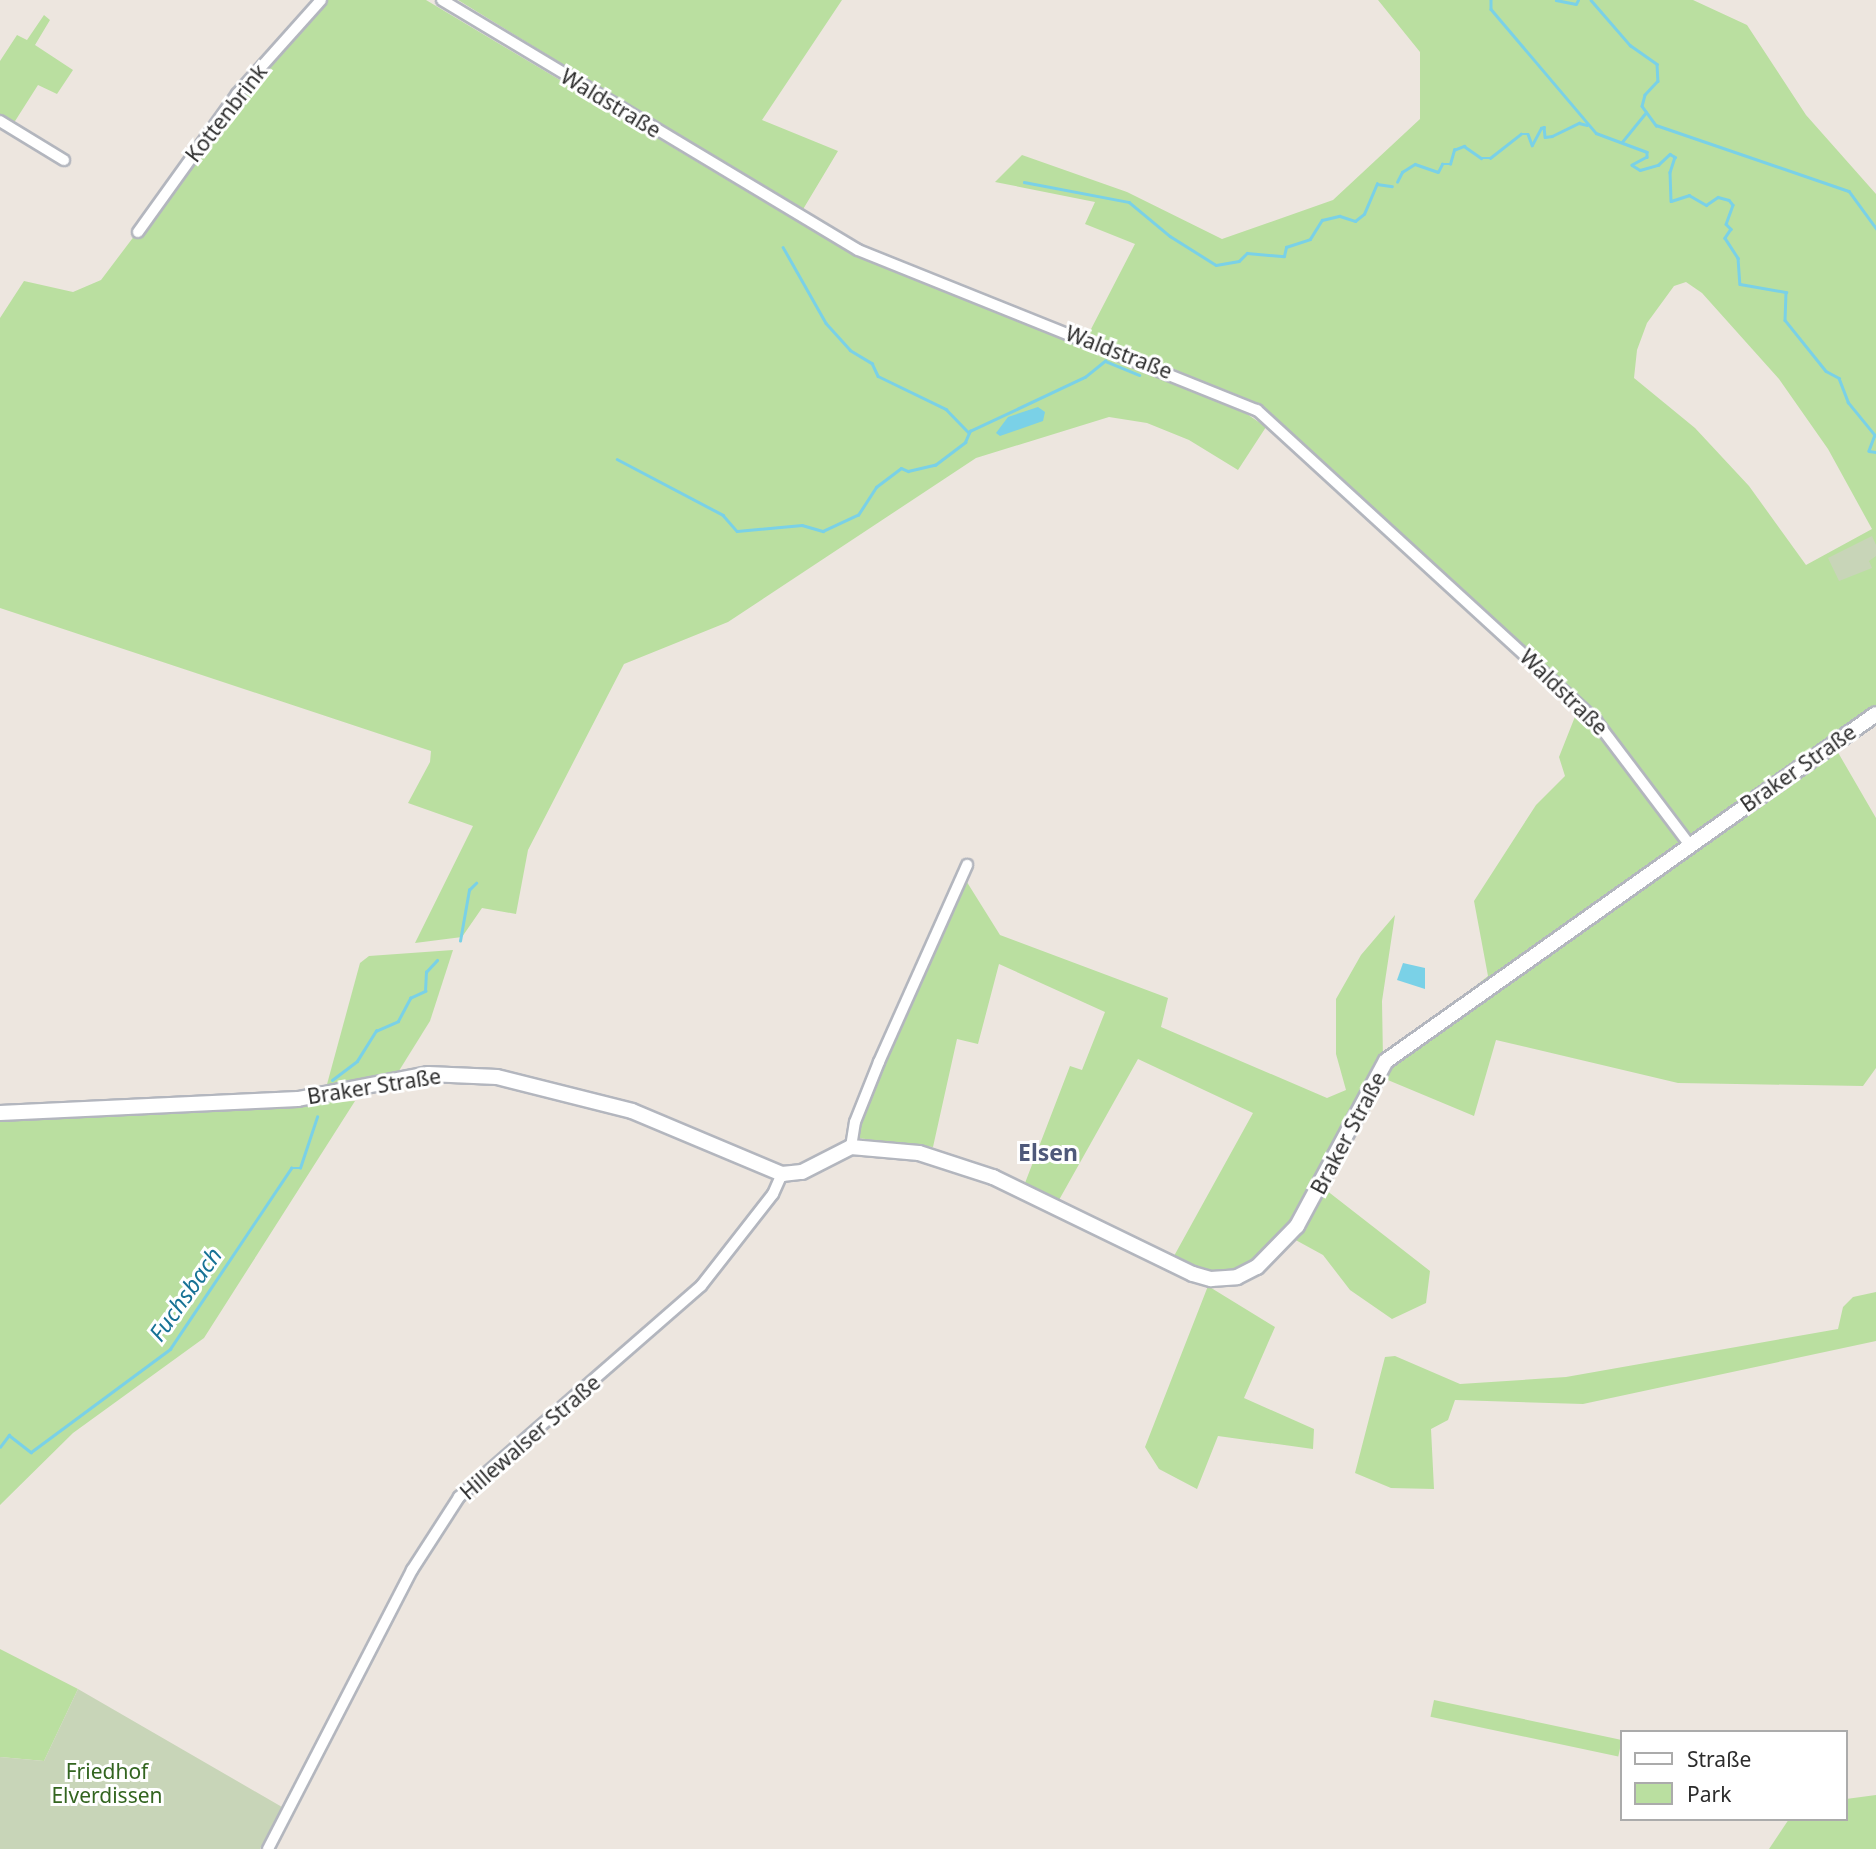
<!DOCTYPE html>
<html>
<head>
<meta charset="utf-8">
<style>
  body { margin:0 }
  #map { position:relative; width:1876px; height:1849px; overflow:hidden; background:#ede6df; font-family:"Noto Sans",sans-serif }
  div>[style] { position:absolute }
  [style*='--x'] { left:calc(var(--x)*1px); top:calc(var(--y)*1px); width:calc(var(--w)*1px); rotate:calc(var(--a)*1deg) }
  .green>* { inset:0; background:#badfa0; transform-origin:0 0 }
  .cemetery>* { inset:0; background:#c8d5b8 }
  .water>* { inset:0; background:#7ad1e7 }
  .stream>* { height:2.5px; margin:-1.25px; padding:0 1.25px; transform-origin:1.25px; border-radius:1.25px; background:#7ad1e7 }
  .roads { filter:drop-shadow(2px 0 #b3b6be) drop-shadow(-2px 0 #b3b6be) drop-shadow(0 2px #b3b6be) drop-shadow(0 -2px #b3b6be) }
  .street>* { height:10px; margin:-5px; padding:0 5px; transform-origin:5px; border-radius:5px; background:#fff }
  .secondary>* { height:14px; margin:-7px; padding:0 7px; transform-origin:7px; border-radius:7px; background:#fff }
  span { translate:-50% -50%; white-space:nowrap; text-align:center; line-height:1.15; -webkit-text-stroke:6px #fff; paint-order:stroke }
  .street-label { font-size:21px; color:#2c2c2c }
  .park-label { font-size:21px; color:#336520 }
  .neighbourhood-label { font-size:23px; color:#4f597a; font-weight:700 }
  .water-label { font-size:23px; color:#177295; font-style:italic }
  .legend { position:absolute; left:1620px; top:1730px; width:228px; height:91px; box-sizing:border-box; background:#fff; border:2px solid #ababab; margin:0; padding:9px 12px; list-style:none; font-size:21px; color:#2c2c2c }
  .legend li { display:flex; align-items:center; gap:14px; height:35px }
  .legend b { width:35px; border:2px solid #ababab }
</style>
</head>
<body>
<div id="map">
  <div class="green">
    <i style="clip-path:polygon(324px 0,426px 0,855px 256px,1104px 351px,1244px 412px,1266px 427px,1238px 470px,1189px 440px,1147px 423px,1109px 417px,976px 458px,728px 622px,624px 664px,528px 850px,516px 914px,482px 908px,462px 937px,415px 943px,473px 826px,408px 803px,430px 762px,431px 751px,0 608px,0 318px,24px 281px,73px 292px,101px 280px,240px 96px)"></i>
    <i style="clip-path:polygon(458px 0,842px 0,762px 120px,838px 151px,802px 211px)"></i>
    <i style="clip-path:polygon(evenodd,1378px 0,1693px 0,1747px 25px,1806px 115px,1876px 194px,1876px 721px,1836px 749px,1876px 818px,1876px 1068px,1863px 1086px,1678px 1083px,1496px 1040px,1474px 1116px,1383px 1078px,1278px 1239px,1242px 1269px,1209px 1271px,1174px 1256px,1253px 1113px,1138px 1059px,1059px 1200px,1025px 1183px,1070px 1066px,1082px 1070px,1105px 1012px,999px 964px,978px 1044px,957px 1039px,933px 1147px,857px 1138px,860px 1119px,965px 879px,1000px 935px,1168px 998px,1161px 1027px,1327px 1098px,1346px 1090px,1336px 1054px,1336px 999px,1361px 955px,1395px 915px,1382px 1001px,1383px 1059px,1488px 976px,1474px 901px,1536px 805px,1565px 776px,1559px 757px,1580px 704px,1254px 403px,1089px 333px,1135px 244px,1085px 224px,1095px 202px,995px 182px,1022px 155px,1127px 192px,1222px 239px,1333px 200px,1420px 119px,1420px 52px,1378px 0,1686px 282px,1702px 293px,1779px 379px,1828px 449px,1872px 529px,1806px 565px,1749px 486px,1695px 428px,1634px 378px,1637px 350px,1647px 323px,1674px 286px,1686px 282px)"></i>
    <i style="clip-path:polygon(44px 15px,50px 20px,35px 45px,73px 70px,57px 94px,38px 85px,10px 129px,0 123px,0 61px,17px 35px,27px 40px)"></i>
    <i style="clip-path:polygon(453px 950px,430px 1021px,397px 1074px,326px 1088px,360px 963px,369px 956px)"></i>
    <i style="clip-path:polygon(355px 1101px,204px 1338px,73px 1433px,0 1505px,0 1117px)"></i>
    <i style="clip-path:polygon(1326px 1190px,1430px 1271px,1426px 1303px,1392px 1319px,1350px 1290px,1323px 1255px,1292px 1238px)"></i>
    <i style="clip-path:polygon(1208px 1286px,1275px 1327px,1244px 1398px,1314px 1429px,1313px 1449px,1218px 1436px,1197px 1489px,1159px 1469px,1145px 1447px)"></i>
    <i style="clip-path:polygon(1876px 1292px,1876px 1341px,1583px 1404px,1455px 1400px,1448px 1420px,1431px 1429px,1434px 1489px,1391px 1488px,1355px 1473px,1385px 1357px,1395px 1356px,1460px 1384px,1566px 1377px,1838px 1329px,1843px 1307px,1853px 1297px)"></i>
    <i style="clip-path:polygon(0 1649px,78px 1689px,44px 1761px,0 1757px)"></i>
    <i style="left:1434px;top:1700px;width:192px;height:17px;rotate:12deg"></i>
    <i style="clip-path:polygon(1876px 1795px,1876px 1849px,1769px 1849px,1789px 1819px,1846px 1819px,1846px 1799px)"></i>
  </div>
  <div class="cemetery">
    <i style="clip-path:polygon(1872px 536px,1876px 545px,1876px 556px,1869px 561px,1872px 568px,1839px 581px,1828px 558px)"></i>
    <i style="clip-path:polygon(78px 1689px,282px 1807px,260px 1849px,0 1849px,0 1757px,44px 1761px)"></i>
  </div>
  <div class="water">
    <i style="clip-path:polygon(1038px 407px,1045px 412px,1043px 421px,1000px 436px,996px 433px,1008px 417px)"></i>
    <i style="clip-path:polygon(1403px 963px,1425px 968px,1425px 989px,1397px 980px)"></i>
  </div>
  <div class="stream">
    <i style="--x:1491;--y:0;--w:9;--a:90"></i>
    <i style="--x:1491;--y:9;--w:162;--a:49.7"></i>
    <i style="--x:1596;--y:133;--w:54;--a:20.4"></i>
    <i style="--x:1647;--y:152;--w:5;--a:90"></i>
    <i style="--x:1647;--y:157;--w:17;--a:152"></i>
    <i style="--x:1632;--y:165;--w:9;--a:32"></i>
    <i style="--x:1640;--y:170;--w:19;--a:-16"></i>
    <i style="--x:1658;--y:165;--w:16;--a:-43"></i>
    <i style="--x:1670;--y:154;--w:6;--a:31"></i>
    <i style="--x:1675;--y:157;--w:16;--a:108"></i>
    <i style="--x:1670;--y:172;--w:29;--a:88"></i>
    <i style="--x:1671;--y:201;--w:19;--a:-18"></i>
    <i style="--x:1689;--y:195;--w:20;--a:30"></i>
    <i style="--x:1706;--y:205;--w:14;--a:-34"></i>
    <i style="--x:1718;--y:197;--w:11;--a:15"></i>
    <i style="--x:1729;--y:200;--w:6;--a:51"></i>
    <i style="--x:1733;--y:205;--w:20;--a:110"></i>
    <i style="--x:1726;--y:224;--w:7;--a:45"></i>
    <i style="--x:1731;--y:229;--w:11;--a:124"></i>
    <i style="--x:1725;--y:238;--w:24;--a:57"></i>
    <i style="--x:1738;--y:258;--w:26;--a:86"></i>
    <i style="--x:1740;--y:284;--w:47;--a:9.9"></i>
    <i style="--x:1786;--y:292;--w:28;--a:92"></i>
    <i style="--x:1785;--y:320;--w:65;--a:51.2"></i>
    <i style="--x:1826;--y:371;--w:15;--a:28"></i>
    <i style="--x:1839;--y:378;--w:26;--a:69"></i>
    <i style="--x:1848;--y:402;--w:43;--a:50.7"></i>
    <i style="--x:1875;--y:435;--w:17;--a:111"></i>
    <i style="--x:1869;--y:451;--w:7;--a:8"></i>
    <i style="--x:1556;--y:0;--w:20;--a:11"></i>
    <i style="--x:1576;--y:4;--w:4;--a:-63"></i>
    <i style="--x:1591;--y:0;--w:60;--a:49.1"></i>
    <i style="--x:1630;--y:45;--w:33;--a:35"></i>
    <i style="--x:1657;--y:64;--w:17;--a:87"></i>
    <i style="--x:1658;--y:81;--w:19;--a:133"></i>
    <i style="--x:1645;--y:95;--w:11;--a:105"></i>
    <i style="--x:1642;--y:106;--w:24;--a:54"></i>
    <i style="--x:1656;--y:125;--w:204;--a:18.9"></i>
    <i style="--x:1849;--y:191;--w:46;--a:53.9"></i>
    <i style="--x:1622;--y:142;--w:38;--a:-51"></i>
    <i style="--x:1024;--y:182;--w:107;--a:10.8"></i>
    <i style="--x:1129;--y:202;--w:53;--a:39.7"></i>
    <i style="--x:1170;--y:236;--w:54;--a:32.2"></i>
    <i style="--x:1216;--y:265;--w:23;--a:-10"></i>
    <i style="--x:1239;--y:261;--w:11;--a:-45"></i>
    <i style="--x:1247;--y:253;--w:37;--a:5"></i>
    <i style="--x:1284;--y:256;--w:9;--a:-77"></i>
    <i style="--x:1286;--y:247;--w:25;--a:-18"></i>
    <i style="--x:1310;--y:239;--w:22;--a:-58"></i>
    <i style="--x:1322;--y:220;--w:18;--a:-13"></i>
    <i style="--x:1340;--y:216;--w:16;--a:18"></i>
    <i style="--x:1355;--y:221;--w:11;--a:-38"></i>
    <i style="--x:1364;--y:214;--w:33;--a:-67"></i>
    <i style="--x:1377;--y:184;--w:15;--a:8"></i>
    <i style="--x:1397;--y:182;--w:11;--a:-63"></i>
    <i style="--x:1402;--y:172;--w:15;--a:-32"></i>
    <i style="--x:1415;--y:164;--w:24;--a:19"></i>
    <i style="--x:1438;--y:172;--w:9;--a:-63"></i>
    <i style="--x:1442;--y:164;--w:8;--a:0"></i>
    <i style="--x:1450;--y:164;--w:15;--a:-74"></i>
    <i style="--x:1454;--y:150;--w:11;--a:-22"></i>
    <i style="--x:1464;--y:146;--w:21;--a:35"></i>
    <i style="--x:1481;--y:158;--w:9;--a:0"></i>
    <i style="--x:1490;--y:158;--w:39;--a:-38"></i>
    <i style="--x:1521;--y:134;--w:7;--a:0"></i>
    <i style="--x:1528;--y:134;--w:12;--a:70"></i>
    <i style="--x:1532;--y:145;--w:19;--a:-62"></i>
    <i style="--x:1541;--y:128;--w:3;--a:-18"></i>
    <i style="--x:1544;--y:127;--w:10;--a:84"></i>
    <i style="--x:1545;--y:137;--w:7;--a:-8"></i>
    <i style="--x:1552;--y:136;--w:30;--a:-26"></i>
    <i style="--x:1579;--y:123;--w:8;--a:14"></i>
    <i style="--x:783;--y:247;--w:87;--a:60.5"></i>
    <i style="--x:826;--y:323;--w:36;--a:48"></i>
    <i style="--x:850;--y:350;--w:26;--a:31"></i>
    <i style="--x:872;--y:363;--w:14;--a:65"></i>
    <i style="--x:878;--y:376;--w:76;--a:25.9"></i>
    <i style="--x:946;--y:409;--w:33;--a:46"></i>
    <i style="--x:617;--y:459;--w:120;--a:27.8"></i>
    <i style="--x:723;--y:515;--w:21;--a:49"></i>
    <i style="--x:737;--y:531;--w:65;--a:-5.3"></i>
    <i style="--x:802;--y:525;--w:22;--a:16"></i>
    <i style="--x:823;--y:531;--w:38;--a:-25"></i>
    <i style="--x:858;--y:515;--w:33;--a:-57"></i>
    <i style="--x:876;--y:487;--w:31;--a:-37"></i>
    <i style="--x:901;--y:468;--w:8;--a:23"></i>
    <i style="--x:908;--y:471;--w:28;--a:-13"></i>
    <i style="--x:935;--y:465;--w:38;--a:-37"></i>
    <i style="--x:965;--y:442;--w:12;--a:-66"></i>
    <i style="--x:970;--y:431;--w:127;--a:-25.2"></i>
    <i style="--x:1085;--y:377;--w:26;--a:-39"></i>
    <i style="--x:1105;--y:361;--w:37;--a:22"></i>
    <i style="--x:460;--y:941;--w:52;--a:-80"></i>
    <i style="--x:469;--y:890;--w:10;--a:-45"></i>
    <i style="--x:332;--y:1080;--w:31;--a:-37"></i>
    <i style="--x:357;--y:1061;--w:36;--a:-58"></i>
    <i style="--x:376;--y:1031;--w:24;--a:-24"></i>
    <i style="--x:398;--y:1021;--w:26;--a:-62"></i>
    <i style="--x:410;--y:998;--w:17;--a:-25"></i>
    <i style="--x:425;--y:991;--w:19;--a:-87"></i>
    <i style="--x:426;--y:972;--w:16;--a:-47"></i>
    <i style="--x:0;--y:1447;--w:15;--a:-53"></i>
    <i style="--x:9;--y:1435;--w:28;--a:38"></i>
    <i style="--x:31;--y:1452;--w:173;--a:-36.5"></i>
    <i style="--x:170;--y:1349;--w:218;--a:-56.2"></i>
    <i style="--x:291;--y:1168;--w:9;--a:0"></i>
    <i style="--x:300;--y:1168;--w:54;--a:-71.6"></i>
  </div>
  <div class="roads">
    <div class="street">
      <i style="--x:442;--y:0;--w:485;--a:31"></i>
      <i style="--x:858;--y:250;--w:430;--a:21.9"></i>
      <i style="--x:1257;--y:410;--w:460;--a:42.5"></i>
      <i style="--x:1596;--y:721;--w:154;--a:52.9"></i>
      <i style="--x:0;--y:121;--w:75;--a:31.4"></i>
      <i style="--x:138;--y:232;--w:170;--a:-54.3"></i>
      <i style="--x:237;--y:94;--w:126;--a:-48.2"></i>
      <i style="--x:851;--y:1147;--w:25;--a:-81"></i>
      <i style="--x:855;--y:1122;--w:65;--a:-68.2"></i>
      <i style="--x:879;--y:1062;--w:216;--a:-65.9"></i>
      <i style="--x:268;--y:1849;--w:314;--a:-62.7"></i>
      <i style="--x:412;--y:1570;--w:87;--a:-57.2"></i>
      <i style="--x:459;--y:1497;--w:321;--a:-41.1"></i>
      <i style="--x:701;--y:1286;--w:117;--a:-52"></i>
      <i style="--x:773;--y:1194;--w:22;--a:-66"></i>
    </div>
    <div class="secondary">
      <i style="--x:0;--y:1113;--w:298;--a:-2.7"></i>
      <i style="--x:298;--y:1099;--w:132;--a:-10.9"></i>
      <i style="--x:428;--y:1074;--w:69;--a:2.5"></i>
      <i style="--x:497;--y:1077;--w:139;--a:14.1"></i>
      <i style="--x:632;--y:1111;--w:163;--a:22.8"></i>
      <i style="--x:782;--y:1174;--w:20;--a:-6"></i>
      <i style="--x:802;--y:1172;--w:55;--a:-27"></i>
      <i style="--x:851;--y:1147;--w:68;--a:5"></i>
      <i style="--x:919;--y:1153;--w:78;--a:18"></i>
      <i style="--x:993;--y:1177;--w:222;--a:25.9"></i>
      <i style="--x:1193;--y:1274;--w:19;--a:16"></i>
      <i style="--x:1211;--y:1279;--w:26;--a:-4"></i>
      <i style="--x:1237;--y:1277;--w:22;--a:-27"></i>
      <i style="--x:1257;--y:1267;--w:57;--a:-45.7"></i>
      <i style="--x:1297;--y:1226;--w:187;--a:-61.7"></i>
      <i style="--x:1386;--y:1061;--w:600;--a:-35.3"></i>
    </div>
  </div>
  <div class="street-label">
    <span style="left:611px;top:103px;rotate:31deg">Waldstraße</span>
    <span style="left:226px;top:113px;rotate:-52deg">Kottenbrink</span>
    <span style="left:1119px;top:352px;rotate:21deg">Waldstraße</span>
    <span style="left:1564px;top:692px;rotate:44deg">Waldstraße</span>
    <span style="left:1798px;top:768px;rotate:-35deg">Braker Straße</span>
    <span style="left:374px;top:1086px;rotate:-9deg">Braker Straße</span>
    <span style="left:1348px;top:1133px;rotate:-62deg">Braker Straße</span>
    <span style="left:530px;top:1437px;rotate:-41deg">Hillewalser Straße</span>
  </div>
  <div class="park-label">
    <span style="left:107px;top:1783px">Friedhof<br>Elverdissen</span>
  </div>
  <div class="neighbourhood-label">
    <span style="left:1048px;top:1152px">Elsen</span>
  </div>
  <div class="water-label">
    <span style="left:185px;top:1294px;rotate:-55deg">Fuchsbach</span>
  </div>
  <ul class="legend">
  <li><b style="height:9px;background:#fff"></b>Straße</li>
  <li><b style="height:19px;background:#badfa0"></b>Park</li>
  </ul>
</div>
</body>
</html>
